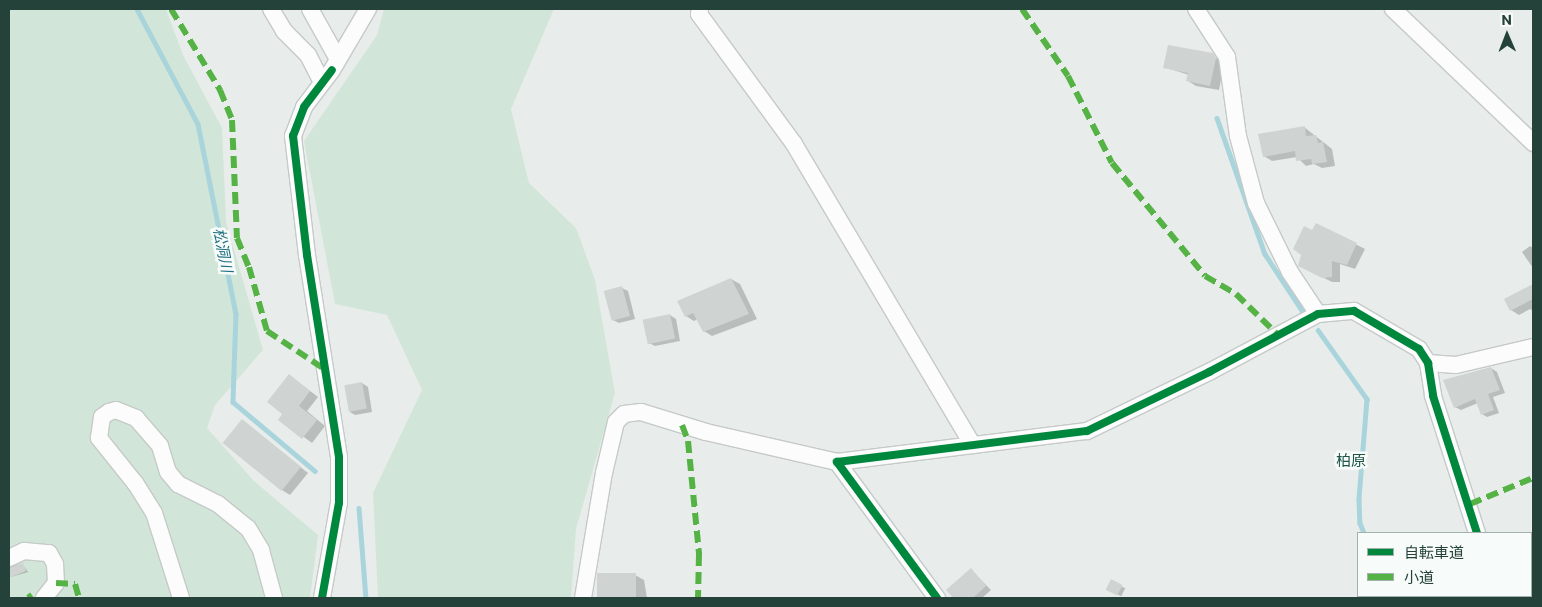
<!DOCTYPE html>
<html>
<head>
<meta charset="utf-8">
<style>
  body { margin:0 }
  #map { position:relative; width:1542px; height:607px; overflow:hidden; background:#e8edeb; font-family:Commissioner,"Noto Sans JP",sans-serif }
  div>[style] { position:absolute }
  [style*='--x'] { left:calc(var(--x)*1px); top:calc(var(--y)*1px); width:calc(var(--w)*1px); rotate:calc(var(--a)*1deg) }
  .green>* { inset:0; background:#d1e6d8 }
  .shadow>* { inset:0; background:#0003; transform-origin:0 0 }
  .stream>* { height:4.5px; margin:-2.25px; padding:0 2.25px; transform-origin:2.25px; border-radius:2.25px; background:#a9d4db }
  .building>* { inset:0; background:#cfd4d2; transform-origin:0 0 }
  .roads { filter:drop-shadow(1px 0 #c5cac8) drop-shadow(-1px 0 #c5cac8) drop-shadow(0 1px #c5cac8) drop-shadow(0 -1px #c5cac8) }
  .minor>* { height:16px; margin:-8px; padding:0 8px; transform-origin:8px; border-radius:8px; background:#fcfcfc }
  .quiet>* { height:6px; margin-top:-3px; transform-origin:0; background:repeating-linear-gradient(90deg,#55b346 0 12px,transparent 0 18px) }
  .cycleway>* { height:8px; margin:-4px; padding:0 4px; transform-origin:4px; border-radius:4px; background:#00873e }
  span { translate:-50% -50%; white-space:nowrap; text-align:center; line-height:1.15; -webkit-text-stroke:5px #f7fbf9; paint-order:stroke }
  .water-label { font-size:15px; color:#1c6f80; font-style:italic }
  .neighbourhood-label { font-size:15px; color:#1f5548 }
  .frame { position:absolute; inset:0; border:10px solid #24423a; pointer-events:none }
  .legend { position:absolute; left:1357px; top:532px; width:175px; height:65px; box-sizing:border-box; background:#f7fbf9; border:1px solid #a3b1ad; margin:0; padding:6px 9px; list-style:none; font-size:15px; color:#24423a }
  .legend li { display:flex; align-items:center; gap:10px; height:25px }
  .legend b { width:25px; border:1px solid #a3b1ad }
  .north { position:absolute; left:1482px; top:10px; width:50px; height:50px; -webkit-text-stroke:4px #f7fbf9; paint-order:stroke; rotate:359deg; font-size:14px; font-weight:700; line-height:20px; text-align:center; color:#24423a }
  .north::after { content:''; display:block; margin:auto; width:18px; height:22px; background:#24423a; clip-path:polygon(50% 0,100% 100%,50% 72%,0 100%) }
</style>
</head>
<body>
<div id="map">
  <div class="green">
    <i style="clip-path:polygon(9px 9px,166px 9px,183px 55px,222px 128px,226px 222px,263px 350px,215px 405px,207px 428px,254px 481px,318px 535px,310px 598px,9px 598px)"></i>
    <i style="clip-path:polygon(384px 9px,554px 9px,511px 109px,529px 183px,576px 228px,595px 280px,615px 393px,576px 529px,571px 598px,378px 598px,373px 493px,422px 390px,387px 315px,335px 304px,304px 141px,377px 35px)"></i>
  </div>
  <div class="shadow">
    <i style="clip-path:polygon(1212px 55px,1224px 64px,1219px 90px,1196px 86px,1188px 81px,1189px 75px,1164px 67px)"></i>
    <i style="clip-path:polygon(1304px 127px,1332px 149px,1335px 166px,1322px 168px,1314px 164px,1306px 166px,1297px 157px,1272px 161px,1264px 156px)"></i>
    <i style="clip-path:polygon(1316px 224px,1365px 249px,1355px 269px,1340px 264px,1340px 282px,1332px 282px,1308px 270px)"></i>
    <i style="clip-path:polygon(1530px 246px,1533px 248px,1533px 268px,1522px 252px)"></i>
    <i style="clip-path:polygon(731px 279px,740px 284px,757px 319px,712px 336px,704px 331px,698px 319px,694px 321px,686px 316px)"></i>
    <i style="clip-path:polygon(1533px 285px,1533px 311px,1530px 309px,1519px 315px,1511px 310px,1506px 300px)"></i>
    <i style="clip-path:polygon(622px 288px,628px 291px,635px 319px,619px 323px,613px 320px)"></i>
    <i style="clip-path:polygon(670px 315px,676px 319px,680px 341px,655px 346px,649px 343px)"></i>
    <i style="clip-path:polygon(1491px 368px,1497px 372px,1505px 393px,1493px 397px,1499px 413px,1487px 417px,1482px 414px,1478px 403px,1461px 410px,1455px 407px)"></i>
    <i style="clip-path:polygon(289px 375px,318px 397px,307px 411px,325px 426px,312px 443px,280px 419px,284px 414px)"></i>
    <i style="clip-path:polygon(362px 383px,368px 387px,372px 412px,355px 415px,350px 412px)"></i>
    <i style="clip-path:polygon(242px 421px,308px 473px,290px 495px,282px 490px)"></i>
    <i style="clip-path:polygon(22px 564px,28px 572px,11px 577px,9px 567px)"></i>
    <i style="clip-path:polygon(971px 570px,991px 590px,982px 598px,955px 598px,947px 590px)"></i>
    <i style="clip-path:polygon(598px 575px,635px 575px,644px 580px,647px 598px,597px 598px)"></i>
    <i style="left:1111px;top:581px;width:16px;height:9px;rotate:27deg"></i>
  </div>
  <div class="stream">
    <i style="--x:137;--y:9;--w:130;--a:62.1"></i>
    <i style="--x:198;--y:124;--w:194;--a:78.7"></i>
    <i style="--x:236;--y:314;--w:88;--a:92"></i>
    <i style="--x:233;--y:402;--w:107;--a:40.1"></i>
    <i style="--x:1217;--y:118;--w:144;--a:70.6"></i>
    <i style="--x:1265;--y:254;--w:73;--a:56.7"></i>
    <i style="--x:1318;--y:330;--w:85;--a:54.6"></i>
    <i style="--x:1367;--y:399;--w:100;--a:94.6"></i>
    <i style="--x:1359;--y:499;--w:24;--a:88"></i>
    <i style="--x:1360;--y:523;--w:11;--a:68"></i>
    <i style="--x:359;--y:508;--w:90;--a:85.6"></i>
    <i style="--x:1397;--y:596;--w:2;--a:63"></i>
  </div>
  <div class="building">
    <i style="clip-path:polygon(1168px 45px,1213px 53px,1216px 58px,1210px 86px,1186px 81px,1188px 73px,1163px 68px)"></i>
    <i style="clip-path:polygon(1305px 126px,1306px 136px,1316px 135px,1318px 143px,1323px 142px,1327px 162px,1312px 164px,1311px 159px,1296px 161px,1295px 151px,1263px 157px,1258px 134px)"></i>
    <i style="clip-path:polygon(1316px 223px,1357px 243px,1347px 265px,1332px 261px,1332px 277px,1322px 278px,1298px 266px,1301px 255px,1293px 249px,1304px 226px,1312px 230px)"></i>
    <i style="clip-path:polygon(731px 278px,749px 314px,703px 332px,693px 313px,685px 317px,677px 301px)"></i>
    <i style="clip-path:polygon(1533px 284px,1533px 299px,1510px 311px,1504px 299px)"></i>
    <i style="left:622px;top:286px;width:31px;height:19px;rotate:75deg"></i>
    <i style="left:670px;top:314px;width:25px;height:28px;rotate:78deg"></i>
    <i style="clip-path:polygon(1491px 367px,1500px 390px,1488px 394px,1494px 410px,1481px 415px,1475px 399px,1454px 408px,1443px 380px)"></i>
    <i style="clip-path:polygon(289px 374px,310px 391px,299px 406px,317px 420px,302px 439px,278px 420px,282px 414px,267px 402px)"></i>
    <i style="left:362px;top:382px;width:27px;height:18px;rotate:80deg"></i>
    <i style="left:242px;top:419px;width:76px;height:31px;rotate:39deg"></i>
    <i style="clip-path:polygon(23px 563px,26px 571px,9px 578px,9px 568px)"></i>
    <i style="clip-path:polygon(971px 568px,986px 586px,973px 598px,953px 598px,946px 590px)"></i>
    <i style="left:597px;top:573px;width:39px;height:25px"></i>
    <i style="left:1111px;top:579px;width:13px;height:12px;rotate:27deg"></i>
  </div>
  <div class="roads">
    <div class="minor">
      <i style="--x:271;--y:9;--w:26;--a:59"></i>
      <i style="--x:284;--y:31;--w:34;--a:45"></i>
      <i style="--x:308;--y:55;--w:30;--a:63"></i>
      <i style="--x:310;--y:9;--w:57;--a:60.8"></i>
      <i style="--x:700;--y:9;--w:5;--a:101"></i>
      <i style="--x:699;--y:14;--w:161;--a:53.8"></i>
      <i style="--x:794;--y:144;--w:350;--a:59.3"></i>
      <i style="--x:1196;--y:9;--w:57;--a:57.1"></i>
      <i style="--x:1227;--y:57;--w:80;--a:82.1"></i>
      <i style="--x:1238;--y:136;--w:69;--a:75"></i>
      <i style="--x:1256;--y:203;--w:77;--a:63.8"></i>
      <i style="--x:1290;--y:272;--w:50;--a:56.3"></i>
      <i style="--x:1393;--y:9;--w:194;--a:43.7"></i>
      <i style="--x:1428;--y:363;--w:28;--a:4"></i>
      <i style="--x:1456;--y:365;--w:79;--a:-13.2"></i>
      <i style="--x:837;--y:462;--w:169;--a:53.7"></i>
      <i style="--x:9;--y:558;--w:17;--a:-25"></i>
      <i style="--x:24;--y:551;--w:25;--a:5"></i>
      <i style="--x:49;--y:553;--w:13;--a:61"></i>
      <i style="--x:55;--y:564;--w:19;--a:87"></i>
      <i style="--x:56;--y:583;--w:19;--a:129"></i>
      <i style="--x:1493;--y:596;--w:2;--a:63"></i>
      <i style="--x:181;--y:598;--w:89;--a:-107.6"></i>
      <i style="--x:154;--y:513;--w:36;--a:-122"></i>
      <i style="--x:135;--y:483;--w:58;--a:-128.7"></i>
      <i style="--x:99;--y:438;--w:21;--a:-82"></i>
      <i style="--x:102;--y:417;--w:9;--a:-36"></i>
      <i style="--x:109;--y:412;--w:7;--a:-16"></i>
      <i style="--x:116;--y:410;--w:22;--a:22"></i>
      <i style="--x:136;--y:418;--w:37;--a:49"></i>
      <i style="--x:160;--y:446;--w:27;--a:73"></i>
      <i style="--x:168;--y:472;--w:16;--a:50"></i>
      <i style="--x:178;--y:484;--w:45;--a:26.6"></i>
      <i style="--x:218;--y:504;--w:38;--a:39"></i>
      <i style="--x:248;--y:528;--w:26;--a:59"></i>
      <i style="--x:261;--y:550;--w:50;--a:74.8"></i>
      <i style="--x:322;--y:598;--w:97;--a:-79.9"></i>
      <i style="--x:339;--y:503;--w:46;--a:-90"></i>
      <i style="--x:339;--y:457;--w:205;--a:-99"></i>
      <i style="--x:307;--y:255;--w:120;--a:-96.7"></i>
      <i style="--x:293;--y:136;--w:31;--a:-69"></i>
      <i style="--x:304;--y:107;--w:46;--a:-52.9"></i>
      <i style="--x:332;--y:70;--w:71;--a:-59.5"></i>
      <i style="--x:583;--y:598;--w:127;--a:-80.5"></i>
      <i style="--x:604;--y:473;--w:52;--a:-76.8"></i>
      <i style="--x:616;--y:422;--w:11;--a:-45"></i>
      <i style="--x:624;--y:414;--w:17;--a:-7"></i>
      <i style="--x:641;--y:412;--w:68;--a:17.1"></i>
      <i style="--x:706;--y:432;--w:134;--a:12.9"></i>
      <i style="--x:837;--y:462;--w:252;--a:-7.1"></i>
      <i style="--x:1087;--y:431;--w:136;--a:-25.8"></i>
      <i style="--x:1209;--y:372;--w:123;--a:-28"></i>
      <i style="--x:1318;--y:314;--w:36;--a:-5"></i>
      <i style="--x:1354;--y:311;--w:75;--a:30.3"></i>
      <i style="--x:1419;--y:349;--w:17;--a:57"></i>
      <i style="--x:1428;--y:363;--w:33;--a:81"></i>
      <i style="--x:1433;--y:396;--w:144;--a:72.2"></i>
    </div>
  </div>
  <div class="quiet">
    <i style="--x:171;--y:9;--w:95;--a:58.8"></i>
    <i style="--x:220;--y:90;--w:32;--a:68"></i>
    <i style="--x:232;--y:120;--w:118;--a:87.6"></i>
    <i style="--x:237;--y:238;--w:31;--a:68"></i>
    <i style="--x:249;--y:267;--w:66;--a:74.3"></i>
    <i style="--x:267;--y:331;--w:71;--a:33.5"></i>
    <i style="--x:1022;--y:9;--w:81;--a:55.5"></i>
    <i style="--x:1068;--y:76;--w:97;--a:63.2"></i>
    <i style="--x:1112;--y:163;--w:146;--a:50.5"></i>
    <i style="--x:1205;--y:276;--w:36;--a:30"></i>
    <i style="--x:1236;--y:294;--w:59;--a:44.3"></i>
    <i style="--x:682;--y:425;--w:17;--a:69"></i>
    <i style="--x:688;--y:441;--w:114;--a:84.4"></i>
    <i style="--x:699;--y:554;--w:44;--a:91.3"></i>
    <i style="--x:1470;--y:504;--w:68;--a:-22.4"></i>
    <i style="--x:56;--y:583;--w:19;--a:3"></i>
    <i style="--x:75;--y:584;--w:15;--a:74"></i>
    <i style="--x:28;--y:598;--w:5;--a:-37"></i>
  </div>
  <div class="cycleway">
    <i style="--x:322;--y:598;--w:97;--a:-79.9"></i>
    <i style="--x:339;--y:503;--w:46;--a:-90"></i>
    <i style="--x:339;--y:457;--w:205;--a:-99"></i>
    <i style="--x:307;--y:255;--w:120;--a:-96.7"></i>
    <i style="--x:293;--y:136;--w:31;--a:-69"></i>
    <i style="--x:304;--y:107;--w:46;--a:-52.9"></i>
    <i style="--x:937;--y:598;--w:169;--a:-126.3"></i>
    <i style="--x:837;--y:462;--w:252;--a:-7.1"></i>
    <i style="--x:1087;--y:431;--w:136;--a:-25.8"></i>
    <i style="--x:1209;--y:372;--w:123;--a:-28"></i>
    <i style="--x:1318;--y:314;--w:36;--a:-5"></i>
    <i style="--x:1354;--y:311;--w:75;--a:30.3"></i>
    <i style="--x:1419;--y:349;--w:17;--a:57"></i>
    <i style="--x:1428;--y:363;--w:33;--a:81"></i>
    <i style="--x:1433;--y:396;--w:144;--a:72.2"></i>
  </div>
  <div class="water-label">
    <span style="left:223px;top:250px;rotate:79deg">松洞川</span>
  </div>
  <div class="neighbourhood-label">
    <span style="left:1351px;top:461px">柏原</span>
  </div>
  <div class="frame"></div>
  <ul class="legend">
  <li><b style="height:6px;background:#00873e"></b>自転車道</li>
  <li><b style="height:6px;background:#55b346"></b>小道</li>
  </ul>
  <div class="north">N</div>
</div>
</body>
</html>
